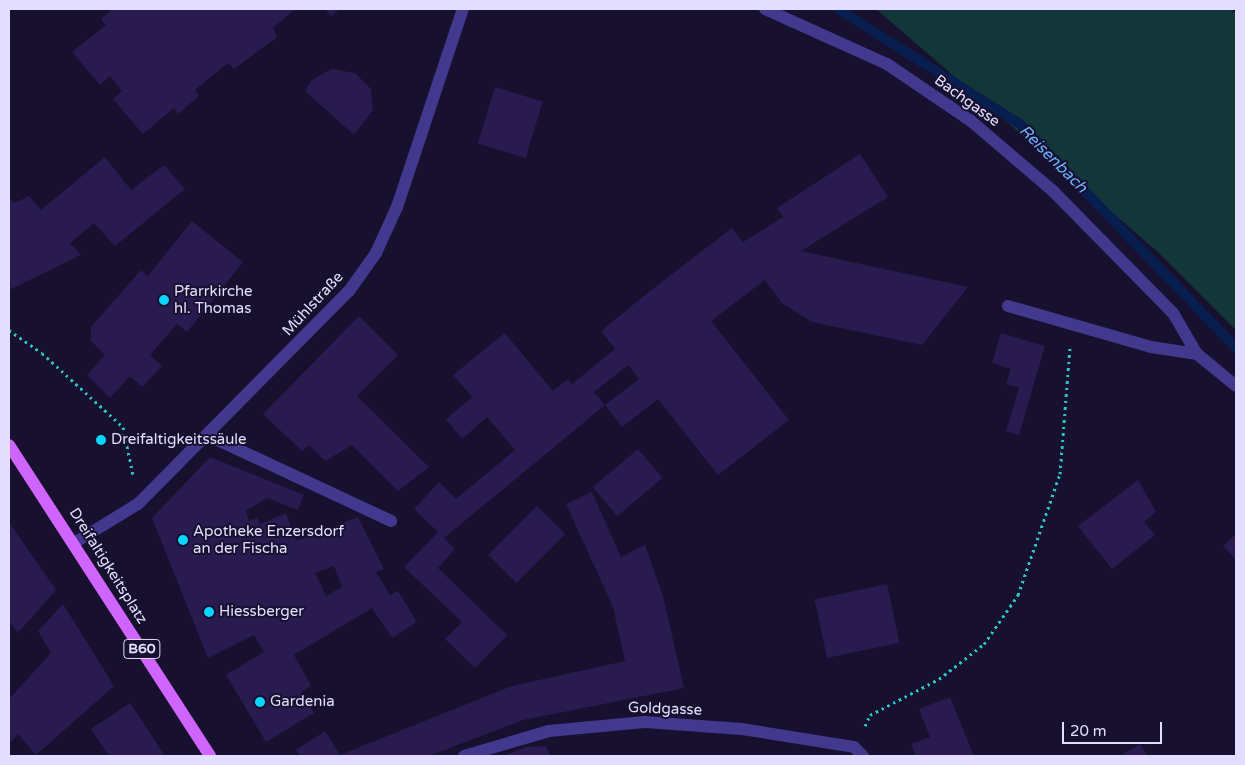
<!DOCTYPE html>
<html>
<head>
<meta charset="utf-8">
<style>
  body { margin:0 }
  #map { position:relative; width:1245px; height:765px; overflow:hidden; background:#17102e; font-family:"Varela Round",sans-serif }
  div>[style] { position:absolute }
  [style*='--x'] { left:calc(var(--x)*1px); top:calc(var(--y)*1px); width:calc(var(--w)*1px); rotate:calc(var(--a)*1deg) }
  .green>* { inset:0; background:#133738 }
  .stream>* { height:10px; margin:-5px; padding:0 5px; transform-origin:5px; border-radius:5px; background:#081e4f }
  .building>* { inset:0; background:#291b50; transform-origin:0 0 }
  .path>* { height:3px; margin-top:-1.5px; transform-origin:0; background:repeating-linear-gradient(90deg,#2bc5c6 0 2.5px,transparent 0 6.5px) }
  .minor>* { height:12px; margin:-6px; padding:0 6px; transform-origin:6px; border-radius:6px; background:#42398f }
  .major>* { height:12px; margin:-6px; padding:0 6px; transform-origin:6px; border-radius:6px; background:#cf64ff }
  .dots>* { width:14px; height:14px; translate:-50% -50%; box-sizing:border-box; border:2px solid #17102e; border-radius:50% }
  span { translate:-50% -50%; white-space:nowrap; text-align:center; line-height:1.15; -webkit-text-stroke:4px #17102e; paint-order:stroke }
  .shield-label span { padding:1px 4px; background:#17102e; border:1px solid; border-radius:4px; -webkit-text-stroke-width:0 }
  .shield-label { font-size:14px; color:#e3ddff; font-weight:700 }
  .street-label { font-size:15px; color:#e3ddff }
  .poi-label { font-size:15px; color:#e3ddff }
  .left { translate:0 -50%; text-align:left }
  .water-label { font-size:16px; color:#6bb1ff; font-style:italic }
  .frame { position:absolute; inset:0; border:10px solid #e3ddff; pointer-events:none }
  .scale { position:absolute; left:1062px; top:722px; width:100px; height:22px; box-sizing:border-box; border:2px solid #e3ddff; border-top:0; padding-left:6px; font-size:15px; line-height:18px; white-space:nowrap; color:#e3ddff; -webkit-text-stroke:4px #17102e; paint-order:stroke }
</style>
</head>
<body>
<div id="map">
  <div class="green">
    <i style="clip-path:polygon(876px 9px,1231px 9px,1236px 14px,1236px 330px,1159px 253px)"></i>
  </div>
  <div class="stream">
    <i style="--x:838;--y:9;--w:215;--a:32.3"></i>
    <i style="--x:1020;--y:124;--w:311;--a:46"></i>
  </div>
  <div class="building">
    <i style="clip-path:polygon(112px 9px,295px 9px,273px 28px,277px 37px,234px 69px,228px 63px,195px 90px,199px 96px,178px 114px,174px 108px,143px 134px,113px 99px,122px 91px,110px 76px,100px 85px,72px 52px,106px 25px,101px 19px)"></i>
    <i style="clip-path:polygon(325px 9px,340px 9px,331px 16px)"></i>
    <i style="clip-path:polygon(332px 69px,355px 73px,371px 89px,373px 110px,354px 135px,305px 91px,312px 80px)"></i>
    <i style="left:495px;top:87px;width:50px;height:59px;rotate:17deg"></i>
    <i style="clip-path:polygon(evenodd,860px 154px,888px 197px,801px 251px,968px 287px,922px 345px,812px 322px,782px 303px,765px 280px,711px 321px,789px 420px,718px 475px,658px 399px,622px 427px,605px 405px,444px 538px,455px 549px,438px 568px,507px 635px,475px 668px,445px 639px,462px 622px,404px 567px,438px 532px,414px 509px,439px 482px,456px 499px,515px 450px,487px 417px,462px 439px,446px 419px,472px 397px,453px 375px,505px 333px,553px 391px,568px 379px,572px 384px,615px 349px,601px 331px,650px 291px,732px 228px,743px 242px,783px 217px,777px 208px,860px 154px,628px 365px,639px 379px,605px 405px,594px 392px,628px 365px)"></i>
    <i style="clip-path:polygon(105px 157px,131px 190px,164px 165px,185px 189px,115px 246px,94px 223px,70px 243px,81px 255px,9px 290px,9px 199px,15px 203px,29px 196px,41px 210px)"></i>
    <i style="clip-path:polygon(192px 221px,243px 262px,187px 332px,177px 324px,150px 355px,162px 366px,142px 387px,130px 376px,110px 398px,87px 375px,105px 355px,91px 341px,91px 327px,141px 270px,148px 276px)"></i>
    <i style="clip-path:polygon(359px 316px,398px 355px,357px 396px,429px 467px,398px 491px,352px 445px,325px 461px,309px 445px,302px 451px,263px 414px)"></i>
    <i style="clip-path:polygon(1001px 333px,1045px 346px,1019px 435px,1006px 431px,1019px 388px,1006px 384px,1011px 369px,992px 363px)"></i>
    <i style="left:638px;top:449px;width:38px;height:59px;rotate:50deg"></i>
    <i style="clip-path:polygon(evenodd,210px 457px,304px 495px,298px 510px,267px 498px,246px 511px,249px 521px,257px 518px,260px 524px,286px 513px,296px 541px,358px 517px,384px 569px,376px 572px,390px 595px,398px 591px,417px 622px,392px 638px,372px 608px,294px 655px,311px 686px,301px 692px,314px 713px,266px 742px,226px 675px,264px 652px,254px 635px,208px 658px,152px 518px,210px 457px,334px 566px,342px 587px,326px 596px,315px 573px,334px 566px)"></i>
    <i style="clip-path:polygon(1138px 480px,1156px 512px,1144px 522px,1155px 535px,1112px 569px,1078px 526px)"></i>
    <i style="clip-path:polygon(592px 492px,621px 557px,645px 545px,663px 596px,684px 688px,523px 720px,429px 756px,300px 756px,296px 750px,325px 731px,340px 755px,512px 686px,625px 661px,613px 607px,566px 504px)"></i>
    <i style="left:537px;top:506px;width:40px;height:69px;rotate:45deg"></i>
    <i style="clip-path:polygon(9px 522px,56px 590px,18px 633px,9px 621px)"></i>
    <i style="clip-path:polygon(1236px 534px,1236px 557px,1235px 559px,1223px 546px)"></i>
    <i style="left:887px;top:584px;width:60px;height:74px;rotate:78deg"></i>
    <i style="clip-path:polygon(63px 604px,114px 686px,36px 755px,18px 734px,9px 744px,9px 699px,51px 653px,38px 631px)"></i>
    <i style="clip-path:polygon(950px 697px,974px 756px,916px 756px,911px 744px,930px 737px,919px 709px)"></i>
    <i style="clip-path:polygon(130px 703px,146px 727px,165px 756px,109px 756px,91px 729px)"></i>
    <i style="clip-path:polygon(1140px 744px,1148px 756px,1120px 756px)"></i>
    <i style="clip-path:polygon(546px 746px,550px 756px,504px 756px,526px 747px)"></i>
  </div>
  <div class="path">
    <i style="--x:9;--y:330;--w:40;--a:34.9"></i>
    <i style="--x:42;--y:353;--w:110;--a:42.4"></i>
    <i style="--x:123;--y:427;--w:49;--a:78.2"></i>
    <i style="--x:865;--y:726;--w:12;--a:-66"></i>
    <i style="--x:870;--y:715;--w:78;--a:-27.6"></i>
    <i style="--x:939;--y:679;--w:57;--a:-37.9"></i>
    <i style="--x:984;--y:644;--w:60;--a:-55.2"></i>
    <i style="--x:1018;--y:595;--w:128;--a:-70.9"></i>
    <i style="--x:1060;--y:474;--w:126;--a:-85.5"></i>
  </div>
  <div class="minor">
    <i style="--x:765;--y:9;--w:134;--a:24.3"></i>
    <i style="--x:887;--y:64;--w:102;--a:34.2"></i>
    <i style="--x:971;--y:121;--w:108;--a:40.5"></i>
    <i style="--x:1053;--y:191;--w:171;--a:45.5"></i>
    <i style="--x:1173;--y:313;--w:48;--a:59.7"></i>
    <i style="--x:1008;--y:306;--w:149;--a:16"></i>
    <i style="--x:1151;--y:347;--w:47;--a:8.7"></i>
    <i style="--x:1197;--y:354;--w:50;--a:39.4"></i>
    <i style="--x:209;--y:436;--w:201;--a:25"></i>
    <i style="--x:74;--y:543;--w:75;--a:-31.4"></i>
    <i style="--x:138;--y:504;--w:300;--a:-45.3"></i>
    <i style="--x:349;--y:291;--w:47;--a:-54.6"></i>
    <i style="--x:376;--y:253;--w:51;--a:-65.5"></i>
    <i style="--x:397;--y:207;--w:209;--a:-71.6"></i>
    <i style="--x:464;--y:756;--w:89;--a:-16.4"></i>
    <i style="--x:549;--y:731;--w:96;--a:-5.4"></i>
    <i style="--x:645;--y:722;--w:97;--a:4.1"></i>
    <i style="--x:742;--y:729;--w:113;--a:9.1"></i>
    <i style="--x:854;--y:747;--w:13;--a:45"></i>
  </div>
  <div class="major">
    <i style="--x:9;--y:445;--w:370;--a:57.1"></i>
  </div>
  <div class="dots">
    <i style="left:164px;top:300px;background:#09d7ff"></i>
    <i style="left:101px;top:440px;background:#09d7ff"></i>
    <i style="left:183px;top:540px;background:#09d7ff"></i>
    <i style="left:209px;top:612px;background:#09d7ff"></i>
    <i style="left:260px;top:702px;background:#09d7ff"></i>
  </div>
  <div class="shield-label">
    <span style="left:142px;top:649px">B60</span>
  </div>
  <div class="street-label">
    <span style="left:967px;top:101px;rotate:36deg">Bachgasse</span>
    <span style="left:313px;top:304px;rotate:-47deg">Mühlstraße</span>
    <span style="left:108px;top:566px;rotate:58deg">Dreifaltigkeitsplatz</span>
    <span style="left:665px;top:709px;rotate:2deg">Goldgasse</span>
  </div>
  <div class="poi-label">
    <span class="left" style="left:174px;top:300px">Pfarrkirche<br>hl. Thomas</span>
    <span class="left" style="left:111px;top:440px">Dreifaltigkeitssäule</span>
    <span class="left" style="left:193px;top:540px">Apotheke Enzersdorf<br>an der Fischa</span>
    <span class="left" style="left:219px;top:612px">Hiessberger</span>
    <span class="left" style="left:270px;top:702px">Gardenia</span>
  </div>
  <div class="water-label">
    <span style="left:1053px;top:159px;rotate:45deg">Reisenbach</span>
  </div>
  <div class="frame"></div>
  <div class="scale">20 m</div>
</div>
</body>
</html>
